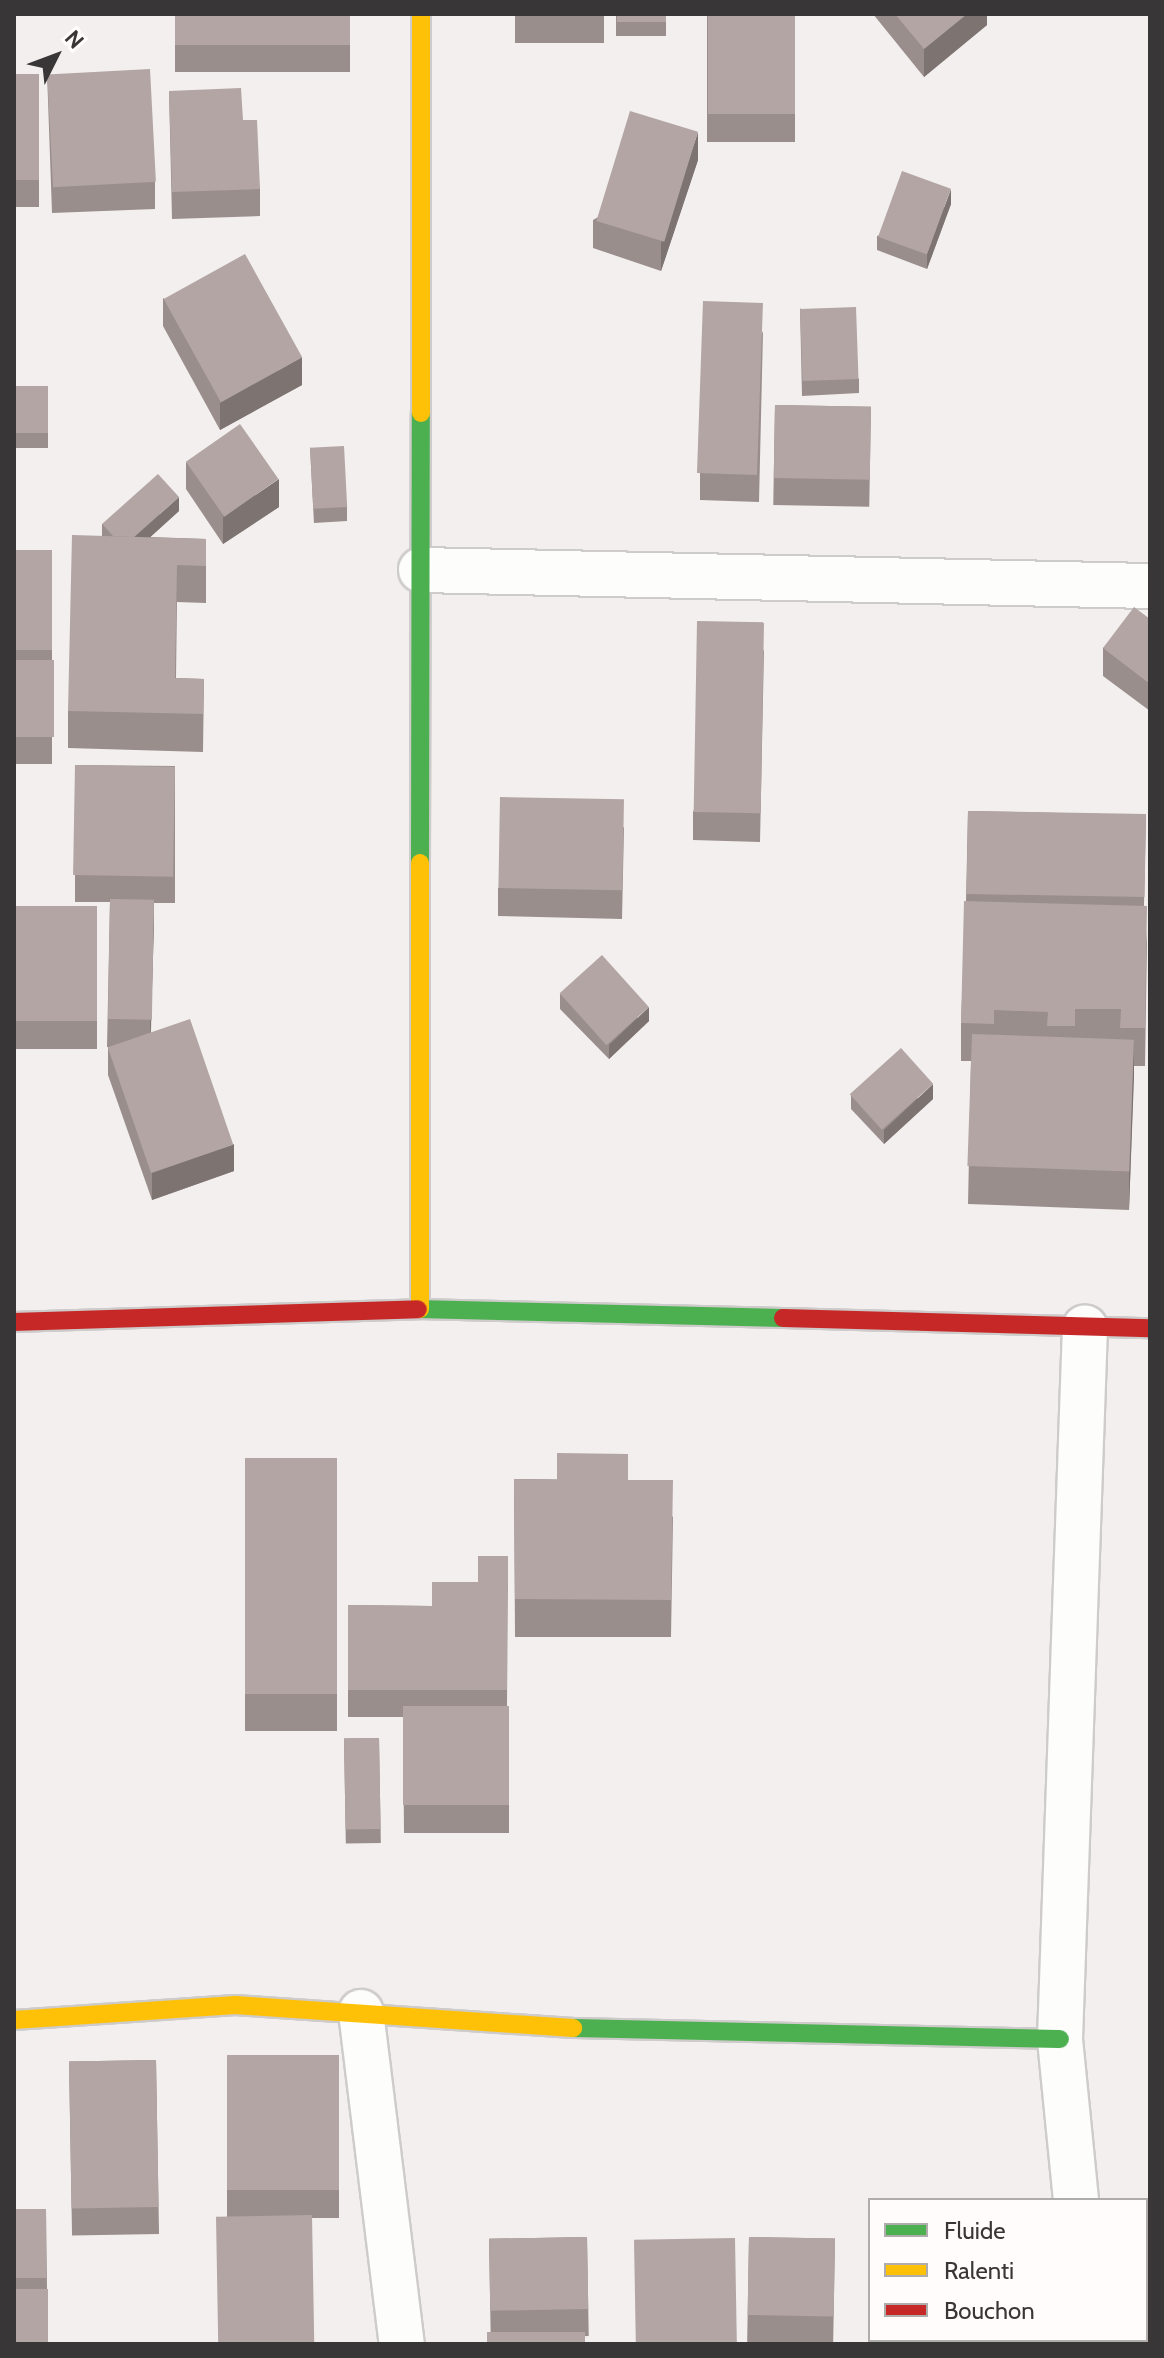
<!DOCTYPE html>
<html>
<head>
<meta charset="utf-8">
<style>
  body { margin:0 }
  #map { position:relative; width:1164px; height:2358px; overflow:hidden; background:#f2efee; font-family:Cabin,sans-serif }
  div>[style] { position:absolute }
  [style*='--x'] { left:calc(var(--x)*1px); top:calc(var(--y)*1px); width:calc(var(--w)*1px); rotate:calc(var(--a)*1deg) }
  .roads { filter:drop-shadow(2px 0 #cecbcb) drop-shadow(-2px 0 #cecbcb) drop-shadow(0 2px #cecbcb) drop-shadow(0 -2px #cecbcb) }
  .street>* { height:44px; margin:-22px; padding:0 22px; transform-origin:22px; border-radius:22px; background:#fdfdfc }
  .fast>* { height:18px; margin:-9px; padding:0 9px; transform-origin:9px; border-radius:9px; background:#4caf50 }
  .slow>* { height:18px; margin:-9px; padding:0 9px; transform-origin:9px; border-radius:9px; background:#ffc107 }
  .jam>* { height:18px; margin:-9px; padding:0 9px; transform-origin:9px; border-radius:9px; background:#c62828 }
  .wall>* { inset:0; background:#998e8c; transform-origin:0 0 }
  .shaded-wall>* { inset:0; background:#7d7472 }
  .building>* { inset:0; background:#b2a5a3; transform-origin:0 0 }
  span { translate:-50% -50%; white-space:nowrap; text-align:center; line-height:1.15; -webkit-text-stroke:8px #fffcfb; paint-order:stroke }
  .frame { position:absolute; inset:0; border:16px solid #383636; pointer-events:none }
  .legend { position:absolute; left:868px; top:2198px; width:280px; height:144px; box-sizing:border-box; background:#fffcfb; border:2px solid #afadac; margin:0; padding:10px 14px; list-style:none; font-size:24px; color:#383636 }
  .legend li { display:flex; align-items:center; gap:16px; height:40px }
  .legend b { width:40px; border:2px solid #afadac }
  .north { position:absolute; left:16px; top:16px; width:80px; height:80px; -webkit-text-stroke:6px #fffcfb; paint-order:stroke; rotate:48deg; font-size:22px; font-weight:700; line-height:32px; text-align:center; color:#383636 }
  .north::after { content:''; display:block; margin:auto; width:28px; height:36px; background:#383636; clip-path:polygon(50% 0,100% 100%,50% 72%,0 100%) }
</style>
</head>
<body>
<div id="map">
  <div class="roads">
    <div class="street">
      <i style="--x:421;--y:570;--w:729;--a:1.26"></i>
      <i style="--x:361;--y:2012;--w:335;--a:83"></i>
      <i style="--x:1076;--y:2200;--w:162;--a:-95.7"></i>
      <i style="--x:1060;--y:2039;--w:712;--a:-87.99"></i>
      <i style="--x:1090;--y:2340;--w:4;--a:90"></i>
    </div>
    <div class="fast">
      <i style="--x:420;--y:863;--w:450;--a:-89.9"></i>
      <i style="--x:418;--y:1309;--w:365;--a:1.4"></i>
      <i style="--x:573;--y:2028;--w:487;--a:1.3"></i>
    </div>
    <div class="slow">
      <i style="--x:421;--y:413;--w:399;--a:-90"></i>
      <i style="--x:420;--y:1309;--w:446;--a:-90"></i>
      <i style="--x:14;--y:2020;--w:222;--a:-3.9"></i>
      <i style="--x:235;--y:2005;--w:339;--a:3.9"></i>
    </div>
    <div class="jam">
      <i style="--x:783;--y:1318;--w:367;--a:1.6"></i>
      <i style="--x:14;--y:1322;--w:404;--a:-1.8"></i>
    </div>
  </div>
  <div class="wall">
    <i style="left:175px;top:14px;width:175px;height:58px"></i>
    <i style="left:515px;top:14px;width:89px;height:29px"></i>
    <i style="left:616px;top:14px;width:50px;height:22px"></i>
    <i style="left:707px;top:14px;width:88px;height:128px"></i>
    <i style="clip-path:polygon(873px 14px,987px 14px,987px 25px,924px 77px)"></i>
    <i style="clip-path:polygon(47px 72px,155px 182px,155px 209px,52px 213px)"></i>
    <i style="left:14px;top:74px;width:25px;height:133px"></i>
    <i style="clip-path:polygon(169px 91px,243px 120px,260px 189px,260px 216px,172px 219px)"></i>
    <i style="clip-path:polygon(698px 160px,661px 271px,593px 248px,593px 220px)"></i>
    <i style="clip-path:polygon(951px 204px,927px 269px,877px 250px,877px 236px)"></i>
    <i style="clip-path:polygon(163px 298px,302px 385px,220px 430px,163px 326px)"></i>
    <i style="clip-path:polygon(800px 308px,859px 379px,859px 393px,802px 396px)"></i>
    <i style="clip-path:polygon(763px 331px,759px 502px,700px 500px,700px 473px)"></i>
    <i style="left:14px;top:386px;width:34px;height:62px"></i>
    <i style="left:775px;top:405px;width:96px;height:100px;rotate:1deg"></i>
    <i style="clip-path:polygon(310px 447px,347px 507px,347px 521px,314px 523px)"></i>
    <i style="clip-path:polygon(186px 462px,279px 507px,223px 544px,186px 489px)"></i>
    <i style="clip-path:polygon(179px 511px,150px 537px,206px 539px,206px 603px,177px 602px,176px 678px,204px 679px,203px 752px,68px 748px,68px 711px,102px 536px,102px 524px)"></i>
    <i style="left:14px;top:550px;width:38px;height:214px"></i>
    <i style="clip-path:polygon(1150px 619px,1150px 711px,1103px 676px,1103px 648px)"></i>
    <i style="clip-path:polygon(764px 649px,760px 842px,693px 840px,693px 812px)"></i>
    <i style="clip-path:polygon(75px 765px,175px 766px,175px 903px,154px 903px,151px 1033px,234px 1171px,152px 1200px,108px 1075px,108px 1048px,110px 1047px,107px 1047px,110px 902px,75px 902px)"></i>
    <i style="clip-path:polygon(968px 811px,1146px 815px,1144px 905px,1147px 943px,1145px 1066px,1134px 1066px,1129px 1210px,968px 1204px,971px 1061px,961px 1061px,961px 1023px,966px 901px)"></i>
    <i style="clip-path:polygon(624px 827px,622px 919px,498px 916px,498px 888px)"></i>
    <i style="left:14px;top:906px;width:83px;height:143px"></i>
    <i style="clip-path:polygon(560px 994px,649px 1021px,609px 1059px,560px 1009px)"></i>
    <i style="clip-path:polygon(851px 1095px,933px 1099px,884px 1144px,851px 1109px)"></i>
    <i style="left:337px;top:1458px;width:273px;height:92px;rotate:90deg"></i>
    <i style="clip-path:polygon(514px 1479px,628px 1480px,673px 1517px,671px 1637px,515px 1637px)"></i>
    <i style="clip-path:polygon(508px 1556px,507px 1706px,509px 1706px,509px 1833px,404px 1833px,403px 1717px,348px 1717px,348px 1605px,432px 1606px,478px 1582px)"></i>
    <i style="left:379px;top:1738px;width:105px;height:35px;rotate:89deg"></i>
    <i style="left:339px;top:2055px;width:163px;height:112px;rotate:90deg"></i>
    <i style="left:156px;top:2060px;width:174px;height:87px;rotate:89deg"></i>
    <i style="clip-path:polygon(14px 2209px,46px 2209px,47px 2289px,14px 2344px)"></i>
    <i style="left:587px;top:2237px;width:99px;height:98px;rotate:89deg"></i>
    <i style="left:749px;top:2237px;width:86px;height:106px;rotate:1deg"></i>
  </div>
  <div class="shaded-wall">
    <i style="clip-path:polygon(967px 14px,987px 14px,987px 25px,924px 77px,924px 49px)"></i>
    <i style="clip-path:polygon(698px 132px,698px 160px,661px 271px,661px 243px)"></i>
    <i style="clip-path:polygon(951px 189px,951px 204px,927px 269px,927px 254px)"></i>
    <i style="clip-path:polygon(302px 357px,302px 385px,220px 430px,220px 403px)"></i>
    <i style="clip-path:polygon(279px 479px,279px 507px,223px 544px,223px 517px)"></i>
    <i style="clip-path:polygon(179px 497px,179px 511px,123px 562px,123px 547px)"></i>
    <i style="clip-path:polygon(154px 900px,154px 927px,150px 1048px,150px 1021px)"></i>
    <i style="clip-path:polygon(649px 1007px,649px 1021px,609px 1059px,609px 1045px)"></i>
    <i style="clip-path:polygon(1134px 1040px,1134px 1077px,1129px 1210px,1129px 1172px)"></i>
    <i style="clip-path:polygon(933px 1084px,933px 1099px,884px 1144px,884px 1130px)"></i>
    <i style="clip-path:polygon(234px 1144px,234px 1171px,152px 1200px,152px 1173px)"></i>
  </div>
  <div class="building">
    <i style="left:175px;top:14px;width:175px;height:31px"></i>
    <i style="clip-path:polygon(516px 14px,604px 14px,604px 15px,516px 16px)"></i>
    <i style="left:617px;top:14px;width:49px;height:8px"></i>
    <i style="left:708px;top:14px;width:87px;height:100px"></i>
    <i style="clip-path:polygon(895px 14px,967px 14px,924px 49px)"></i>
    <i style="left:150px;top:69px;width:113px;height:103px;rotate:87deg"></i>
    <i style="left:14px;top:74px;width:25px;height:106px"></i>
    <i style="clip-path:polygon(241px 88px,243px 120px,257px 120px,260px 189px,172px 192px,169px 91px)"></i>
    <i style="left:630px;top:111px;width:71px;height:115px;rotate:17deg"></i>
    <i style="left:902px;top:171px;width:52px;height:70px;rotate:20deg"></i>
    <i style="left:245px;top:254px;width:118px;height:93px;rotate:61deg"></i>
    <i style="left:703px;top:301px;width:60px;height:172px;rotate:2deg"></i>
    <i style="left:856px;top:307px;width:72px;height:56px;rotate:88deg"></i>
    <i style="left:14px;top:386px;width:34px;height:47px"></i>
    <i style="left:775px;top:405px;width:96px;height:73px;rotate:1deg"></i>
    <i style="left:240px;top:424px;width:67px;height:66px;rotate:55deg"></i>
    <i style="left:344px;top:446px;width:61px;height:34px;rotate:87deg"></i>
    <i style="clip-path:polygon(158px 474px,179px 497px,134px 537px,113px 536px,102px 524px)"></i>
    <i style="clip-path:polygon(72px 535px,206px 539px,206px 566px,177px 565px,175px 678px,204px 679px,203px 714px,68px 711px)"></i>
    <i style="left:14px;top:550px;width:38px;height:100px"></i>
    <i style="clip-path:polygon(1134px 607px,1150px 619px,1150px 684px,1103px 648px)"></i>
    <i style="left:697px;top:621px;width:67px;height:191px;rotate:1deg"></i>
    <i style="left:14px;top:660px;width:40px;height:77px"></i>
    <i style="left:75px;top:765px;width:100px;height:110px;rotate:1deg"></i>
    <i style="left:500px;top:797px;width:124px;height:91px;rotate:1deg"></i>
    <i style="left:968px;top:811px;width:178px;height:83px;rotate:1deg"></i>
    <i style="left:110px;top:899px;width:44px;height:120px;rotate:1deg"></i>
    <i style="clip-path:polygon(964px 901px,1147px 906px,1145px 1028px,1120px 1028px,1121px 1009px,1075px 1009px,1075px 1026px,1047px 1026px,1048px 1012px,994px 1010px,994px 1024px,961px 1023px)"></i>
    <i style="left:14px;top:906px;width:83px;height:115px"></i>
    <i style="left:602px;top:955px;width:70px;height:57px;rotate:48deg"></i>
    <i style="left:190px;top:1019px;width:133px;height:87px;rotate:71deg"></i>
    <i style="left:972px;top:1034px;width:162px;height:132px;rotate:2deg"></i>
    <i style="left:901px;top:1048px;width:48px;height:69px;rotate:48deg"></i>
    <i style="clip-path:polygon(557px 1453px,628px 1454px,628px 1480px,673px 1480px,671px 1600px,515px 1599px,514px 1479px,557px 1480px)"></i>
    <i style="left:337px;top:1458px;width:236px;height:92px;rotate:90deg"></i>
    <i style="clip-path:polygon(478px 1556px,508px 1556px,508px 1585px,507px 1585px,507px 1582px,478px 1582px)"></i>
    <i style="clip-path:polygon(432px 1582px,507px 1582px,507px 1690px,348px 1690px,348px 1605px,432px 1606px)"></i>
    <i style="left:403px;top:1706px;width:106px;height:99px"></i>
    <i style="left:379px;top:1738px;width:91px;height:35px;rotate:89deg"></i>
    <i style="left:339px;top:2055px;width:135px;height:112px;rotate:90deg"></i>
    <i style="left:156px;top:2060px;width:147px;height:87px;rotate:89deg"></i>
    <i style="left:14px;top:2209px;width:32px;height:69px"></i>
    <i style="left:312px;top:2215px;width:129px;height:96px;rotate:89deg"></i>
    <i style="left:587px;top:2237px;width:72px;height:98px;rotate:89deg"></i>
    <i style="left:749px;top:2237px;width:86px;height:78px;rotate:1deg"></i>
    <i style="left:735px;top:2238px;width:106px;height:101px;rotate:89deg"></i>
    <i style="left:14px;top:2289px;width:34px;height:55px"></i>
    <i style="left:487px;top:2332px;width:98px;height:12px"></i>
  </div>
  <div class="frame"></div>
  <ul class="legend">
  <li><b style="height:10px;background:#4caf50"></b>Fluide</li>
  <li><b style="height:10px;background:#ffc107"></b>Ralenti</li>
  <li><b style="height:10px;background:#c62828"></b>Bouchon</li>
  </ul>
  <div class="north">N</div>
</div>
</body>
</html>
